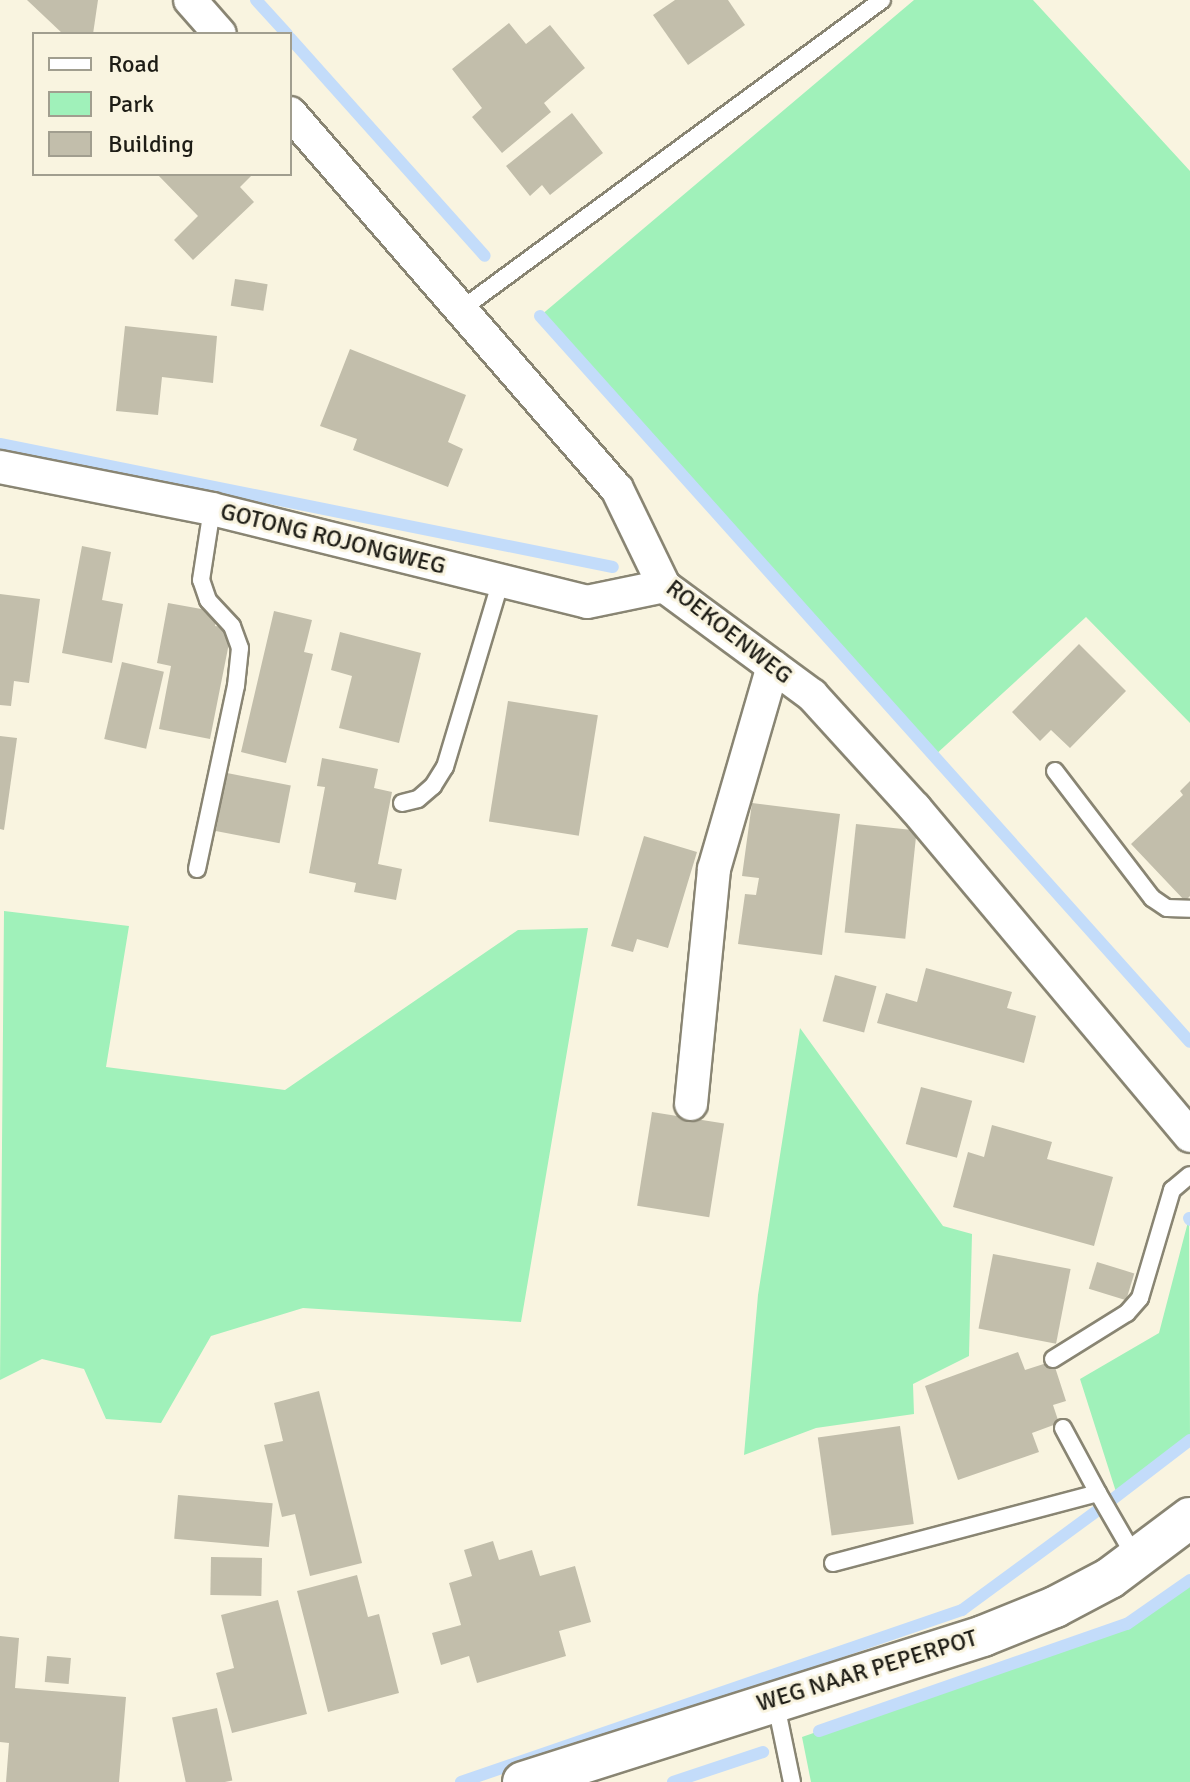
<!DOCTYPE html>
<html>
<head>
<meta charset="utf-8">
<style>
  body { margin:0 }
  #map { position:relative; width:1190px; height:1782px; overflow:hidden; background:#f9f4e0; font-family:Signika,sans-serif }
  div>[style] { position:absolute }
  [style*='--x'] { left:calc(var(--x)*1px); top:calc(var(--y)*1px); width:calc(var(--w)*1px); rotate:calc(var(--a)*1deg) }
  .green>* { inset:0; background:#a0f1ba }
  .stream>* { height:12px; margin:-6px; padding:0 6px; transform-origin:6px; border-radius:6px; background:#c3dcfa }
  .building>* { inset:0; background:#c2beab; transform-origin:0 0 }
  .roads { filter:drop-shadow(2px 0 #898573) drop-shadow(-2px 0 #898573) drop-shadow(0 2px #898573) drop-shadow(0 -2px #898573) }
  .service>* { height:16px; margin:-8px; padding:0 8px; transform-origin:8px; border-radius:8px; background:#fff }
  .minor>* { height:32px; margin:-16px; padding:0 16px; transform-origin:16px; border-radius:16px; background:#fff }
  .tertiary>* { height:40px; margin:-20px; padding:0 20px; transform-origin:20px; border-radius:20px; background:#fff }
  span { translate:-50% -50%; white-space:nowrap; text-align:center; line-height:1.15; -webkit-text-stroke:6px #f9f4e0; paint-order:stroke }
  .street-label { font-size:24px; color:#1e1d16 }
  .legend { position:absolute; left:32px; top:32px; width:260px; height:144px; box-sizing:border-box; background:#f9f4e0; border:2px solid #a19e8f; margin:0; padding:10px 14px; list-style:none; font-size:24px; color:#1e1d16 }
  .legend li { display:flex; align-items:center; gap:16px; height:40px }
  .legend b { width:40px; border:2px solid #a19e8f }
</style>
</head>
<body>
<div id="map">
  <div class="green">
    <i style="clip-path:polygon(914px 0,1033px 0,1190px 171px,1190px 723px,1086px 617px,934px 756px,540px 316px)"></i>
    <i style="clip-path:polygon(4px 911px,129px 926px,106px 1067px,285px 1090px,518px 930px,588px 928px,521px 1322px,303px 1308px,211px 1336px,161px 1423px,106px 1419px,84px 1369px,42px 1359px,0 1380px)"></i>
    <i style="clip-path:polygon(800px 1028px,943px 1226px,972px 1234px,969px 1356px,913px 1384px,914px 1414px,816px 1428px,744px 1455px,758px 1295px)"></i>
    <i style="clip-path:polygon(1189px 1218px,1190px 1440px,1117px 1495px,1080px 1379px,1159px 1333px)"></i>
    <i style="clip-path:polygon(1190px 1580px,1190px 1782px,811px 1782px,802px 1737px,1127px 1624px)"></i>
  </div>
  <div class="stream">
    <i style="--x:256;--y:0;--w:46;--a:47.6"></i>
    <i style="--x:290;--y:38;--w:292;--a:48.2"></i>
    <i style="--x:540;--y:316;--w:974;--a:48.16"></i>
    <i style="--x:0;--y:444;--w:625;--a:11.35"></i>
    <i style="--x:1189;--y:1218;--w:2;--a:63"></i>
    <i style="--x:1109;--y:1502;--w:102;--a:-37.4"></i>
    <i style="--x:819;--y:1731;--w:326;--a:-19.2"></i>
    <i style="--x:1127;--y:1624;--w:77;--a:-34.9"></i>
    <i style="--x:461;--y:1782;--w:530;--a:-18.95"></i>
    <i style="--x:962;--y:1610;--w:167;--a:-36.3"></i>
    <i style="--x:673;--y:1782;--w:95;--a:-18.4"></i>
  </div>
  <div class="building">
    <i style="clip-path:polygon(27px 0,98px 0,93px 34px,63px 34px)"></i>
    <i style="clip-path:polygon(675px 0,728px 0,745px 25px,688px 65px,653px 15px)"></i>
    <i style="clip-path:polygon(509px 23px,526px 44px,550px 25px,585px 68px,544px 103px,551px 112px,502px 153px,472px 117px,482px 108px,452px 69px)"></i>
    <i style="clip-path:polygon(572px 113px,603px 153px,550px 195px,542px 185px,530px 196px,506px 166px)"></i>
    <i style="clip-path:polygon(157px 174px,253px 174px,240px 187px,254px 202px,193px 260px,174px 240px,198px 216px)"></i>
    <i style="left:235px;top:279px;width:33px;height:27px;rotate:9deg"></i>
    <i style="clip-path:polygon(125px 326px,217px 336px,213px 383px,162px 377px,158px 415px,116px 411px)"></i>
    <i style="clip-path:polygon(350px 349px,466px 395px,448px 442px,463px 449px,448px 487px,353px 450px,357px 439px,320px 426px)"></i>
    <i style="clip-path:polygon(82px 546px,111px 552px,102px 600px,123px 604px,112px 663px,62px 653px)"></i>
    <i style="clip-path:polygon(0 594px,40px 599px,29px 683px,14px 681px,11px 706px,0 705px)"></i>
    <i style="clip-path:polygon(168px 603px,218px 612px,215px 626px,232px 628px,210px 739px,159px 729px,171px 666px,157px 663px)"></i>
    <i style="clip-path:polygon(274px 611px,312px 620px,304px 652px,313px 654px,286px 763px,241px 752px)"></i>
    <i style="clip-path:polygon(340px 632px,421px 653px,399px 743px,339px 728px,352px 676px,331px 670px)"></i>
    <i style="clip-path:polygon(1079px 644px,1126px 691px,1070px 748px,1051px 730px,1040px 741px,1012px 712px)"></i>
    <i style="left:122px;top:662px;width:43px;height:79px;rotate:13deg"></i>
    <i style="left:508px;top:701px;width:91px;height:122px;rotate:9deg"></i>
    <i style="clip-path:polygon(0 736px,17px 738px,4px 830px,0 829px)"></i>
    <i style="clip-path:polygon(322px 758px,378px 769px,374px 788px,392px 792px,378px 864px,402px 869px,396px 900px,354px 892px,356px 883px,309px 873px,325px 787px,317px 786px)"></i>
    <i style="left:227px;top:773px;width:65px;height:59px;rotate:11deg"></i>
    <i style="clip-path:polygon(1190px 781px,1190px 896px,1185px 901px,1131px 844px,1183px 795px,1180px 791px)"></i>
    <i style="clip-path:polygon(752px 803px,840px 814px,822px 955px,738px 944px,745px 894px,756px 895px,759px 878px,742px 876px)"></i>
    <i style="left:856px;top:824px;width:61px;height:109px;rotate:6deg"></i>
    <i style="clip-path:polygon(644px 836px,697px 852px,668px 948px,637px 939px,633px 952px,611px 946px)"></i>
    <i style="clip-path:polygon(926px 968px,1012px 992px,1007px 1008px,1036px 1016px,1024px 1063px,877px 1023px,886px 993px,917px 1002px)"></i>
    <i style="left:835px;top:975px;width:43px;height:48px;rotate:15deg"></i>
    <i style="left:921px;top:1087px;width:53px;height:59px;rotate:15deg"></i>
    <i style="left:652px;top:1112px;width:73px;height:95px;rotate:9deg"></i>
    <i style="clip-path:polygon(992px 1125px,1052px 1142px,1047px 1159px,1113px 1177px,1094px 1246px,953px 1207px,968px 1152px,984px 1157px)"></i>
    <i style="left:993px;top:1254px;width:79px;height:76px;rotate:11deg"></i>
    <i style="left:1097px;top:1262px;width:39px;height:28px;rotate:17deg"></i>
    <i style="clip-path:polygon(1018px 1352px,1025px 1370px,1053px 1361px,1066px 1401px,1053px 1405px,1059px 1423px,1032px 1433px,1039px 1452px,958px 1480px,925px 1386px)"></i>
    <i style="clip-path:polygon(319px 1391px,362px 1563px,310px 1576px,295px 1514px,282px 1517px,264px 1445px,283px 1441px,274px 1403px)"></i>
    <i style="left:900px;top:1426px;width:99px;height:83px;rotate:82deg"></i>
    <i style="left:178px;top:1495px;width:95px;height:44px;rotate:5deg"></i>
    <i style="clip-path:polygon(493px 1541px,499px 1560px,532px 1550px,540px 1576px,575px 1566px,591px 1622px,559px 1631px,566px 1656px,477px 1683px,469px 1656px,441px 1665px,432px 1633px,461px 1625px,449px 1583px,472px 1576px,464px 1550px)"></i>
    <i style="left:211px;top:1557px;width:51px;height:38px;rotate:1deg"></i>
    <i style="clip-path:polygon(357px 1575px,368px 1617px,379px 1614px,399px 1693px,328px 1712px,297px 1591px)"></i>
    <i style="clip-path:polygon(278px 1600px,307px 1714px,232px 1733px,216px 1673px,234px 1668px,221px 1615px)"></i>
    <i style="clip-path:polygon(0 1636px,19px 1638px,15px 1688px,126px 1697px,119px 1782px,6px 1782px,9px 1743px,0 1742px)"></i>
    <i style="left:47px;top:1656px;width:24px;height:26px;rotate:5deg"></i>
    <i style="left:217px;top:1708px;width:74px;height:46px;rotate:78deg"></i>
  </div>
  <div class="roads">
    <div class="service">
      <i style="--x:463;--y:308;--w:520;--a:-36.32"></i>
      <i style="--x:1055;--y:771;--w:160;--a:52.6"></i>
      <i style="--x:1152;--y:898;--w:18;--a:34"></i>
      <i style="--x:1167;--y:908;--w:23;--a:2"></i>
      <i style="--x:402;--y:803;--w:16;--a:-14"></i>
      <i style="--x:418;--y:799;--w:20;--a:-41"></i>
      <i style="--x:433;--y:786;--w:22;--a:-58"></i>
      <i style="--x:445;--y:767;--w:195;--a:-73.3"></i>
      <i style="--x:197;--y:869;--w:187;--a:-78"></i>
      <i style="--x:236;--y:686;--w:38;--a:-84"></i>
      <i style="--x:240;--y:648;--w:23;--a:-110"></i>
      <i style="--x:232;--y:626;--w:35;--a:-133"></i>
      <i style="--x:208;--y:600;--w:21;--a:-109"></i>
      <i style="--x:201;--y:580;--w:72;--a:-81.2"></i>
      <i style="--x:1053;--y:1359;--w:87;--a:-31.9"></i>
      <i style="--x:1127;--y:1313;--w:20;--a:-49"></i>
      <i style="--x:1140;--y:1298;--w:113;--a:-73.5"></i>
      <i style="--x:1172;--y:1190;--w:23;--a:-40"></i>
      <i style="--x:1063;--y:1428;--w:74;--a:61.7"></i>
      <i style="--x:833;--y:1563;--w:274;--a:-14.8"></i>
      <i style="--x:1098;--y:1493;--w:74;--a:60"></i>
      <i style="--x:775;--y:1700;--w:84;--a:78.3"></i>
    </div>
    <div class="minor">
      <i style="--x:190;--y:0;--w:45;--a:48.6"></i>
      <i style="--x:290;--y:113;--w:498;--a:49"></i>
      <i style="--x:617;--y:489;--w:108;--a:64.1"></i>
      <i style="--x:664;--y:586;--w:184;--a:36.4"></i>
      <i style="--x:812;--y:695;--w:153;--a:47.7"></i>
      <i style="--x:915;--y:808;--w:428;--a:50"></i>
      <i style="--x:0;--y:467;--w:216;--a:11.2"></i>
      <i style="--x:212;--y:509;--w:386;--a:13.9"></i>
      <i style="--x:587;--y:602;--w:79;--a:-11.7"></i>
      <i style="--x:691;--y:1104;--w:236;--a:-84.4"></i>
      <i style="--x:714;--y:869;--w:211;--a:-73.8"></i>
    </div>
    <div class="tertiary">
      <i style="--x:523;--y:1782;--w:483;--a:-17.6"></i>
      <i style="--x:983;--y:1636;--w:78;--a:-21.9"></i>
      <i style="--x:1055;--y:1607;--w:62;--a:-27.8"></i>
      <i style="--x:1110;--y:1578;--w:100;--a:-36.9"></i>
    </div>
  </div>
  <div class="street-label">
    <span style="left:333px;top:539px;rotate:14deg">GOTONG ROJONGWEG</span>
    <span style="left:729px;top:632px;rotate:38deg">ROEKOENWEG</span>
    <span style="left:867px;top:1671px;rotate:-17deg">WEG NAAR PEPERPOT</span>
  </div>
  <ul class="legend">
  <li><b style="height:10px;background:#fff"></b>Road</li>
  <li><b style="height:22px;background:#a0f1ba"></b>Park</li>
  <li><b style="height:22px;background:#c2beab"></b>Building</li>
  </ul>
</div>
</body>
</html>
